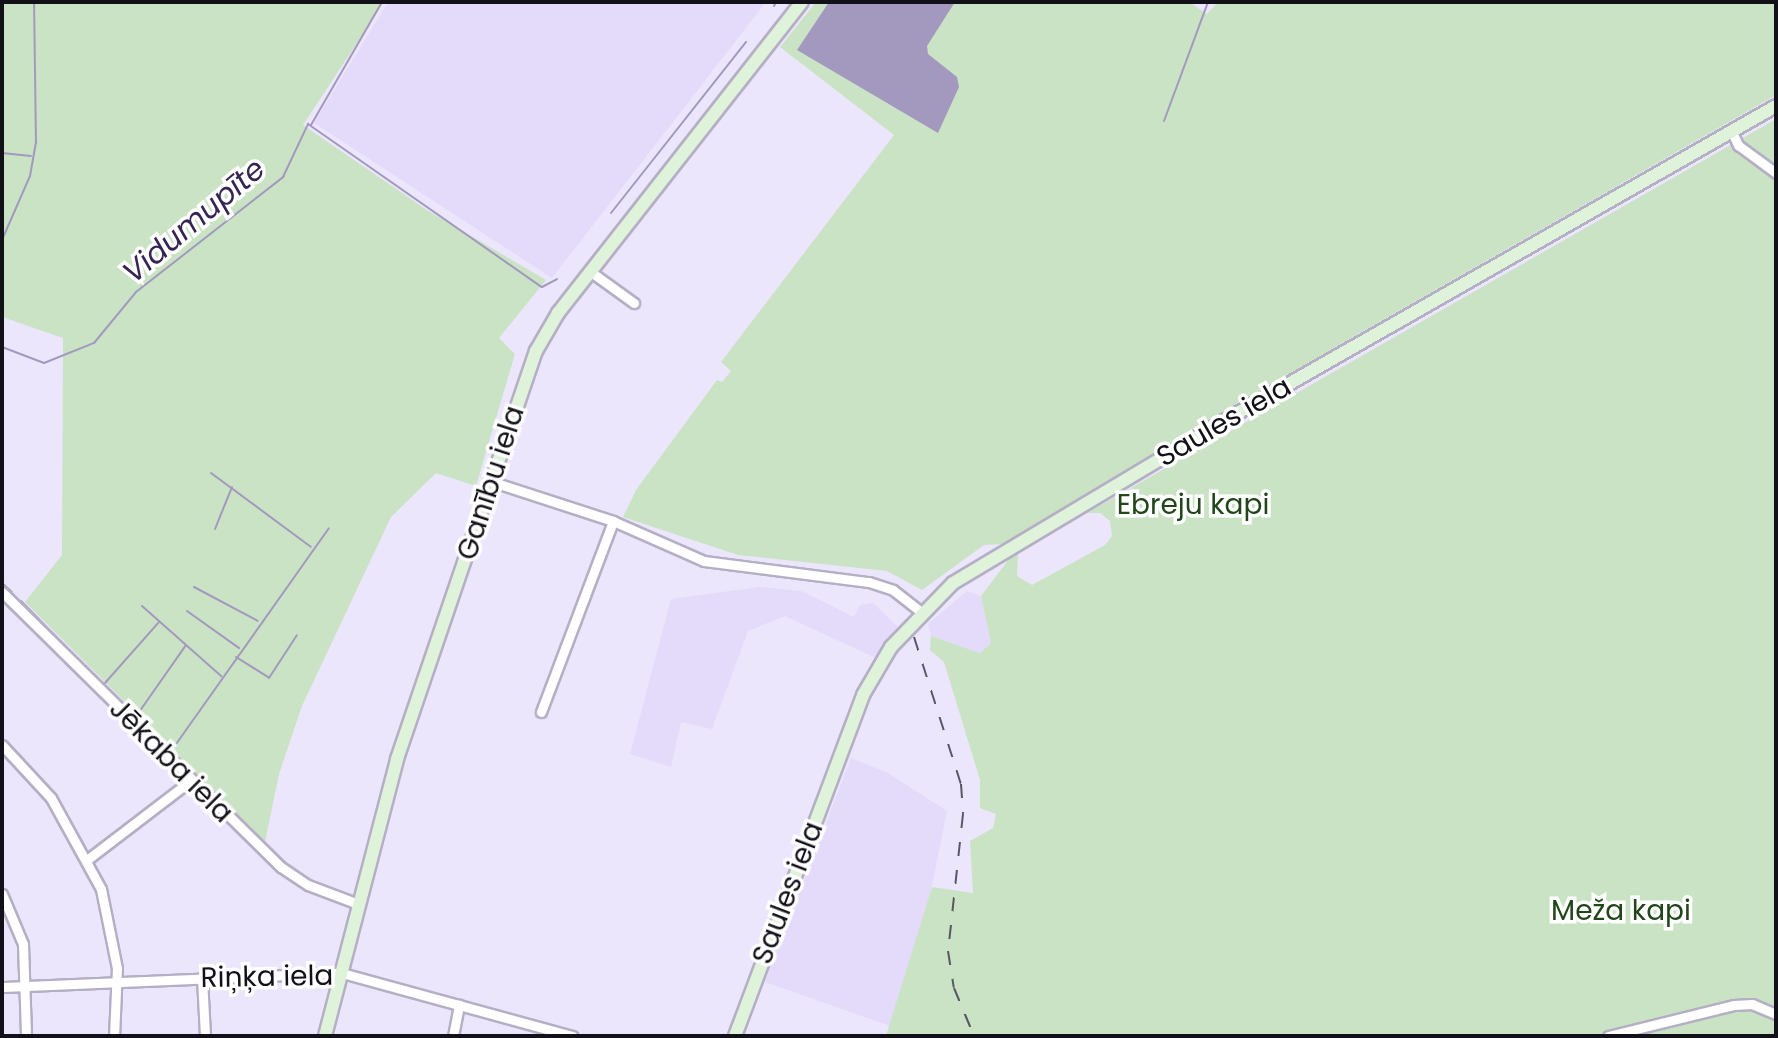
<!DOCTYPE html>
<html>
<head>
<meta charset="utf-8">
<style>
  body { margin:0 }
  #map { position:relative; width:1778px; height:1038px; overflow:hidden; background:#ece6fd; font-family:Poppins,sans-serif }
  div>[style] { position:absolute }
  [style*='--x'] { left:calc(var(--x)*1px); top:calc(var(--y)*1px); width:calc(var(--w)*1px); rotate:calc(var(--a)*1deg) }
  .built>* { inset:0; background:#e3dbf9 }
  .green>* { inset:0; background:#cae3c5 }
  .water>* { inset:0; background:#a399be }
  .stream>* { height:2px; margin:-1px; padding:0 1px; transform-origin:1px; border-radius:1px; background:#a399be }
  .roads { filter:drop-shadow(2px 0 #b5afc5) drop-shadow(-2px 0 #b5afc5) drop-shadow(0 2px #b5afc5) drop-shadow(0 -2px #b5afc5) }
  .street>* { height:9px; margin:-4.5px; padding:0 4.5px; transform-origin:4.5px; border-radius:4.5px; background:#fff }
  .secondary>* { height:12px; margin:-6px; padding:0 6px; transform-origin:6px; border-radius:6px; background:#dff3db }
  .rail>* { height:2px; margin-top:-1px; transform-origin:0; background:repeating-linear-gradient(90deg,#595663 0 14px,transparent 0 28px) }
  span { translate:-50% -50%; white-space:nowrap; text-align:center; line-height:1.15; -webkit-text-stroke:7px #fff; paint-order:stroke }
  .street-label { font-size:28px; color:#121018 }
  .park-label { font-size:28px; color:#204619 }
  .water-label { font-size:30px; color:#362454; font-style:italic }
  .frame { position:absolute; inset:0; border:4px solid #121018; pointer-events:none }
</style>
</head>
<body>
<div id="map">
  <div class="built">
    <i style="clip-path:polygon(388px 2px,766px 2px,552px 278px,314px 123px)"></i>
    <i style="clip-path:polygon(759px 587px,801px 591px,854px 617px,860px 605px,873px 603px,898px 627px,876px 658px,785px 616px,748px 631px,712px 729px,681px 722px,671px 767px,630px 754px,671px 599px)"></i>
    <i style="clip-path:polygon(967px 591px,981px 596px,991px 643px,980px 653px,931px 636px,928px 624px)"></i>
    <i style="clip-path:polygon(851px 758px,888px 773px,947px 811px,927px 911px,893px 1027px,765px 982px)"></i>
  </div>
  <div class="green">
    <i style="clip-path:polygon(2px 2px,384px 2px,303px 125px,427px 210px,546px 280px,499px 338px,515px 354px,476px 486px,436px 473px,391px 517px,302px 706px,279px 774px,265px 842px,25px 602px,62px 555px,63px 338px,2px 317px)"></i>
    <i style="clip-path:polygon(816px 2px,1189px 2px,1207px 14px,1218px 2px,1776px 2px,1776px 95px,1213px 417px,1213px 423px,1006px 544px,984px 545px,922px 590px,887px 571px,738px 555px,623px 517px,636px 490px,717px 380px,722px 382px,731px 371px,721px 362px,894px 135px,780px 47px)"></i>
    <i style="clip-path:polygon(1776px 119px,1776px 1036px,886px 1036px,932px 887px,973px 893px,970px 841px,993px 828px,996px 814px,980px 808px,980px 780px,944px 662px,930px 650px,931px 636px,980px 653px,991px 643px,981px 596px,1009px 559px,1018px 553px,1017px 576px,1032px 585px,1105px 545px,1112px 536px,1110px 521px,1100px 513px,1087px 513px)"></i>
  </div>
  <div class="water">
    <i style="clip-path:polygon(829px 2px,955px 2px,927px 46px,928px 54px,957px 77px,959px 87px,938px 133px,797px 50px)"></i>
  </div>
  <div class="stream">
    <i style="--x:774;--y:6;--w:4;--a:-63"></i>
    <i style="--x:1164;--y:121;--w:127;--a:-69.7"></i>
    <i style="--x:311;--y:125;--w:142;--a:-60"></i>
    <i style="--x:2;--y:153;--w:29;--a:6"></i>
    <i style="--x:611;--y:213;--w:218;--a:-51.7"></i>
    <i style="--x:2;--y:240;--w:70;--a:-66.4"></i>
    <i style="--x:30;--y:176;--w:34;--a:-80"></i>
    <i style="--x:36;--y:143;--w:141;--a:-90.8"></i>
    <i style="--x:2;--y:347;--w:45;--a:20.9"></i>
    <i style="--x:44;--y:363;--w:54;--a:-21.8"></i>
    <i style="--x:94;--y:343;--w:66;--a:-50.5"></i>
    <i style="--x:136;--y:292;--w:187;--a:-38"></i>
    <i style="--x:283;--y:177;--w:59;--a:-64.7"></i>
    <i style="--x:308;--y:124;--w:285;--a:34.9"></i>
    <i style="--x:542;--y:287;--w:17;--a:-28"></i>
    <i style="--x:211;--y:473;--w:124;--a:36.5"></i>
    <i style="--x:215;--y:529;--w:45;--a:-68"></i>
    <i style="--x:2;--y:583;--w:13;--a:42"></i>
    <i style="--x:194;--y:587;--w:72;--a:28"></i>
    <i style="--x:21;--y:601;--w:129;--a:45.6"></i>
    <i style="--x:142;--y:606;--w:106;--a:41.5"></i>
    <i style="--x:187;--y:611;--w:64;--a:35.4"></i>
    <i style="--x:236;--y:657;--w:39;--a:32"></i>
    <i style="--x:269;--y:678;--w:51;--a:-56.9"></i>
    <i style="--x:105;--y:683;--w:81;--a:-48.5"></i>
    <i style="--x:126;--y:708;--w:180;--a:44.5"></i>
    <i style="--x:137;--y:715;--w:85;--a:-55"></i>
    <i style="--x:174;--y:747;--w:268;--a:-54.7"></i>
  </div>
  <div class="roads">
    <div class="street">
      <i style="--x:1731;--y:130;--w:17;--a:65"></i>
      <i style="--x:1738;--y:145;--w:47;--a:36.4"></i>
      <i style="--x:591;--y:272;--w:53;--a:35.8"></i>
      <i style="--x:490;--y:481;--w:129;--a:18"></i>
      <i style="--x:613;--y:521;--w:99;--a:23.7"></i>
      <i style="--x:704;--y:561;--w:166;--a:7.3"></i>
      <i style="--x:869;--y:582;--w:25;--a:18"></i>
      <i style="--x:893;--y:590;--w:37;--a:38"></i>
      <i style="--x:2;--y:592;--w:392;--a:44.6"></i>
      <i style="--x:281;--y:867;--w:32;--a:34"></i>
      <i style="--x:308;--y:885;--w:53;--a:20.8"></i>
      <i style="--x:541;--y:712;--w:204;--a:-69.3"></i>
      <i style="--x:2;--y:745;--w:72;--a:47.2"></i>
      <i style="--x:51;--y:798;--w:104;--a:61.2"></i>
      <i style="--x:101;--y:889;--w:81;--a:78.6"></i>
      <i style="--x:117;--y:968;--w:68;--a:92.5"></i>
      <i style="--x:88;--y:859;--w:128;--a:-37.4"></i>
      <i style="--x:2;--y:894;--w:54;--a:67.2"></i>
      <i style="--x:23;--y:944;--w:92;--a:88.1"></i>
      <i style="--x:202;--y:978;--w:58;--a:87"></i>
      <i style="--x:2;--y:987;--w:340;--a:-2.4"></i>
      <i style="--x:342;--y:973;--w:239;--a:15.3"></i>
      <i style="--x:453;--y:1036;--w:32;--a:-79"></i>
      <i style="--x:1608;--y:1036;--w:130;--a:-13.8"></i>
      <i style="--x:1734;--y:1005;--w:18;--a:-3"></i>
      <i style="--x:1752;--y:1004;--w:26;--a:23"></i>
    </div>
    <div class="secondary">
      <i style="--x:325;--y:1036;--w:286;--a:-75.4"></i>
      <i style="--x:397;--y:759;--w:431;--a:-71.2"></i>
      <i style="--x:536;--y:351;--w:44;--a:-59.9"></i>
      <i style="--x:558;--y:313;--w:395;--a:-51.9"></i>
      <i style="--x:735;--y:1036;--w:364;--a:-69.4"></i>
      <i style="--x:863;--y:695;--w:56;--a:-59.7"></i>
      <i style="--x:891;--y:647;--w:89;--a:-45.9"></i>
      <i style="--x:953;--y:583;--w:305;--a:-30.9"></i>
      <i style="--x:1215;--y:426;--w:646;--a:-29.7"></i>
    </div>
  </div>
  <div class="rail">
    <i style="--x:914;--y:637;--w:154;--a:72.3"></i>
    <i style="--x:961;--y:784;--w:30;--a:86"></i>
    <i style="--x:963;--y:814;--w:138;--a:96.2"></i>
    <i style="--x:948;--y:951;--w:37;--a:81"></i>
    <i style="--x:954;--y:988;--w:52;--a:67.4"></i>
  </div>
  <div class="street-label">
    <span style="left:1224px;top:422px;rotate:-30deg">Saules iela</span>
    <span style="left:491px;top:483px;rotate:-72deg">Ganību iela</span>
    <span style="left:171px;top:761px;rotate:45deg">Jēkaba iela</span>
    <span style="left:788px;top:893px;rotate:-69deg">Saules iela</span>
    <span style="left:267px;top:977px;rotate:-1deg">Riņķa iela</span>
  </div>
  <div class="park-label">
    <span style="left:1193px;top:505px">Ebreju kapi</span>
    <span style="left:1621px;top:911px">Meža kapi</span>
  </div>
  <div class="water-label">
    <span style="left:194px;top:221px;rotate:-40deg">Vidumupīte</span>
  </div>
  <div class="frame"></div>
</div>
</body>
</html>
